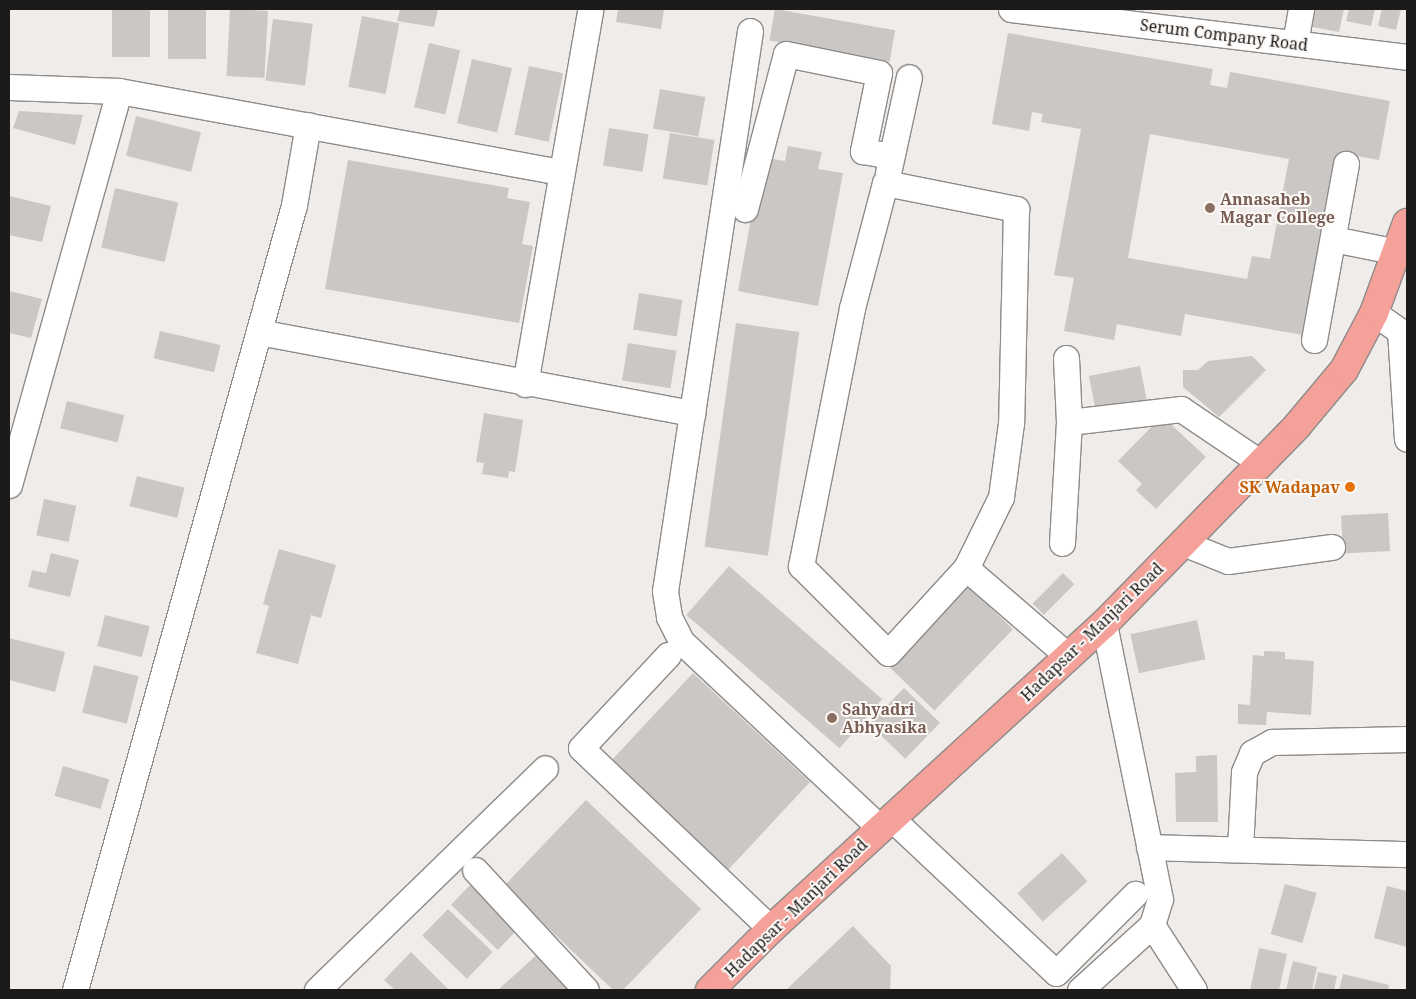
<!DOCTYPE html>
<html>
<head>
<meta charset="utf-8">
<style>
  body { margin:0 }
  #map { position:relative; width:1416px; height:999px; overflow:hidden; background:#efecea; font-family:"Noto Serif",serif }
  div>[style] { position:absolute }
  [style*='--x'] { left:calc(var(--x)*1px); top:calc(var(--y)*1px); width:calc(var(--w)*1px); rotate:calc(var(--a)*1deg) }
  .building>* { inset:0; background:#cac7c5; transform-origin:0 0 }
  .roads { filter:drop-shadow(1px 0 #8e8b89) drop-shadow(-1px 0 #8e8b89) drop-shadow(0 1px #8e8b89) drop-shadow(0 -1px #8e8b89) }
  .minor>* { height:25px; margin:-12.5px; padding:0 12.5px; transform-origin:12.5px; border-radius:12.5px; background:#fff }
  .major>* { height:28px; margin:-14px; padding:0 14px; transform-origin:14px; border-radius:14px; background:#f4a19a }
  .dots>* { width:14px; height:14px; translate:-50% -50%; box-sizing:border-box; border:2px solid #fcf9f7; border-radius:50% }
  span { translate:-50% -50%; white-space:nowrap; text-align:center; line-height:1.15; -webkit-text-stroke:4px #fcf9f7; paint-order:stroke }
  .street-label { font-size:16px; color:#1c1b1a }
  .education-label { font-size:16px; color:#785e54; font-weight:700 }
  .left { translate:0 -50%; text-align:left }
  .food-label { font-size:16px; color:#c56008; font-weight:700 }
  .right { translate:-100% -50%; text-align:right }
  .frame { position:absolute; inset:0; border:10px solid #1c1b1a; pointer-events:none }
</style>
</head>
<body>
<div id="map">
  <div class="building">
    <i style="left:112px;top:9px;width:38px;height:48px"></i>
    <i style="left:168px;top:9px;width:38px;height:50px"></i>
    <i style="left:230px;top:9px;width:38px;height:67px;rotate:3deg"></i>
    <i style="clip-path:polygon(400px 9px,438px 9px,434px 27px,397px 21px)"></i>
    <i style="clip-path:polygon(618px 9px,664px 9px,661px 29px,616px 22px)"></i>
    <i style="left:775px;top:9px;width:122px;height:32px;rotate:10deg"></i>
    <i style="clip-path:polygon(1305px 9px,1344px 9px,1339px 32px,1302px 25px)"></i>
    <i style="clip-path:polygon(1349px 9px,1375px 9px,1371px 26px,1346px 21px)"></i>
    <i style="clip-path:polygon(1382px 9px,1401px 9px,1396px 30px,1378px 26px)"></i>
    <i style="left:362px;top:16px;width:38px;height:72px;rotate:11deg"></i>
    <i style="left:273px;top:19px;width:40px;height:62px;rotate:7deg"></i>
    <i style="clip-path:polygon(evenodd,1008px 33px,1213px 69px,1210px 85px,1227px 88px,1230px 72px,1390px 101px,1379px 160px,1341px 153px,1308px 336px,1185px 314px,1181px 336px,1117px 324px,1114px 340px,1064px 331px,1074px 278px,1054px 275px,1081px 129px,1041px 122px,1043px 114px,1032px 112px,1029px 131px,992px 124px,1008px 33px,1150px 134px,1289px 159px,1270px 259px,1252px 256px,1247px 279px,1128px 258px,1150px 134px)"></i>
    <i style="left:429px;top:43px;width:32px;height:66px;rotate:13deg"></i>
    <i style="left:472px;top:59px;width:41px;height:66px;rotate:13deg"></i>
    <i style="left:529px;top:66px;width:35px;height:70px;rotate:12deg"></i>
    <i style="left:660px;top:89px;width:46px;height:40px;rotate:10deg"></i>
    <i style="clip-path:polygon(19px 111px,83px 115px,75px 145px,13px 128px)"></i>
    <i style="left:136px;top:116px;width:67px;height:41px;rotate:14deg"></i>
    <i style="left:609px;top:128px;width:40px;height:38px;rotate:9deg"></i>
    <i style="left:670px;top:133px;width:45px;height:46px;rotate:9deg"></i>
    <i style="clip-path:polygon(788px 146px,822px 152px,818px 169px,843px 173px,818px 306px,738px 291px,762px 157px,785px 161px)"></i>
    <i style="clip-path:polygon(348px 160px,509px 188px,507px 198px,530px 202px,522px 244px,533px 246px,519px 323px,325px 289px)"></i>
    <i style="left:115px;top:188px;width:65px;height:61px;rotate:13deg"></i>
    <i style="clip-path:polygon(9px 196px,51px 206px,42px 242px,9px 235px)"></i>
    <i style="clip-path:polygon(9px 291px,42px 299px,31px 338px,9px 333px)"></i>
    <i style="left:639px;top:293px;width:44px;height:37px;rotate:9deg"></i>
    <i style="left:736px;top:323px;width:64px;height:226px;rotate:8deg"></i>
    <i style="left:160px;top:331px;width:62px;height:28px;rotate:13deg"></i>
    <i style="left:628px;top:343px;width:49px;height:38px;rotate:9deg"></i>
    <i style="clip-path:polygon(1252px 356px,1266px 370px,1219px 417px,1183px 387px,1183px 370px,1198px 370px,1208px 361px)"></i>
    <i style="left:1140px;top:366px;width:36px;height:52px;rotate:79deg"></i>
    <i style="left:67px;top:401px;width:59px;height:28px;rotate:14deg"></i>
    <i style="clip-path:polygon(484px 413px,523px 420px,515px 472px,509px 471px,508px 478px,482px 474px,484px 463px,476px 462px)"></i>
    <i style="clip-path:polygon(1162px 416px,1206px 457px,1156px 509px,1136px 490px,1142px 484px,1118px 461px)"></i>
    <i style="left:137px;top:476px;width:49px;height:31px;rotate:14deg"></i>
    <i style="left:44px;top:499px;width:33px;height:37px;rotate:12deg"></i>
    <i style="left:1388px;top:513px;width:38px;height:47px;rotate:87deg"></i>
    <i style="clip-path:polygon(279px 549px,336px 565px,321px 618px,311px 615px,298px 664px,256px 653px,269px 606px,263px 604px)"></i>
    <i style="clip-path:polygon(51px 553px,79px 560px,70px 597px,28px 587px,32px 570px,46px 573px)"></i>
    <i style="left:729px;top:566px;width:203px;height:65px;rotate:41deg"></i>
    <i style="left:1063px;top:573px;width:16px;height:43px;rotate:45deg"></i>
    <i style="left:964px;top:582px;width:68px;height:113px;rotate:44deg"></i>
    <i style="left:105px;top:615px;width:46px;height:32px;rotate:14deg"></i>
    <i style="left:1197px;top:620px;width:40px;height:68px;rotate:78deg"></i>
    <i style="clip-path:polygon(9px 638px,65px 652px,55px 692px,9px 680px)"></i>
    <i style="clip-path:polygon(1264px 651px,1285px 652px,1285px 659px,1314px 661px,1311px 715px,1267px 712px,1266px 725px,1238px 724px,1238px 704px,1250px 705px,1253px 655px,1264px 656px)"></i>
    <i style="left:94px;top:665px;width:46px;height:49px;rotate:14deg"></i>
    <i style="left:693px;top:673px;width:160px;height:121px;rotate:43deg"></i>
    <i style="left:904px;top:688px;width:50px;height:50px;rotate:44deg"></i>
    <i style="clip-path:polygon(1217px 755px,1218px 822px,1176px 822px,1175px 773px,1196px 772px,1196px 756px)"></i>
    <i style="left:63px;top:766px;width:48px;height:31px;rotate:16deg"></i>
    <i style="clip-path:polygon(586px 800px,701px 909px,623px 990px,613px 990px,504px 886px)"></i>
    <i style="left:1062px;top:853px;width:38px;height:60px;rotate:48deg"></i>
    <i style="left:474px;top:881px;width:65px;height:33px;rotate:44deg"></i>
    <i style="left:1285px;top:884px;width:33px;height:52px;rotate:16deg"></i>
    <i style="clip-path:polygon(1387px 886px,1407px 891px,1407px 947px,1374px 938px)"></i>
    <i style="left:448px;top:909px;width:62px;height:37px;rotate:44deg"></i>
    <i style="clip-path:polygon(853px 926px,891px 966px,890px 990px,786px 990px)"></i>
    <i style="clip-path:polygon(1259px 948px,1287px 954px,1279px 990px,1250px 990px)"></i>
    <i style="clip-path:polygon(541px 951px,577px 990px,498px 990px)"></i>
    <i style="clip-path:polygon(411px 952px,449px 990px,395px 990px,384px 980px)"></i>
    <i style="clip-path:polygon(1293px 961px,1317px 967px,1312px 990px,1286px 990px)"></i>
    <i style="clip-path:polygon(1318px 972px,1337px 976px,1334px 990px,1314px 990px)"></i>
    <i style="clip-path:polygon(1343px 974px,1389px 985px,1388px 990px,1339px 990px)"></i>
  </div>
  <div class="roads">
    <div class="minor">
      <i style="--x:1011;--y:9;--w:399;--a:6.9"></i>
      <i style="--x:750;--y:31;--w:566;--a:98.63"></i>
      <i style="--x:665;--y:591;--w:26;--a:81"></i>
      <i style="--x:669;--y:617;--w:27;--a:63"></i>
      <i style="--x:681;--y:641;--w:273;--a:43.2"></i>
      <i style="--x:1295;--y:43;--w:35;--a:-80"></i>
      <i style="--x:9;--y:87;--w:110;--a:2.1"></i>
      <i style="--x:119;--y:91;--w:450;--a:10.4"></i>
      <i style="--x:888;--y:173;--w:98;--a:-77.7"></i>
      <i style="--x:885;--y:183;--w:134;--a:11.2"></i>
      <i style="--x:1016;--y:209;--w:214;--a:91.3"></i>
      <i style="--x:1011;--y:423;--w:75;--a:97.7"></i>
      <i style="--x:1001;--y:497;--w:79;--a:116.2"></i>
      <i style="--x:966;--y:568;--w:115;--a:132.5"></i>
      <i style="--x:888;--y:653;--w:123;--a:-135"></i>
      <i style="--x:801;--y:566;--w:263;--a:-78.8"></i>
      <i style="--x:852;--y:308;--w:129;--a:-75.2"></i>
      <i style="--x:745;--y:209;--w:160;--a:-75.2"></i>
      <i style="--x:786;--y:54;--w:95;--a:11.5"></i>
      <i style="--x:879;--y:73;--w:80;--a:101.6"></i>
      <i style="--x:863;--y:151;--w:28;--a:10"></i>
      <i style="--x:1333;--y:239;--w:66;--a:11.3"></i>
      <i style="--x:1374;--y:313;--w:32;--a:35"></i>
      <i style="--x:1400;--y:331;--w:108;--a:86.3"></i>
      <i style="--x:259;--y:332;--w:441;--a:10.6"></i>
      <i style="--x:1314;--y:340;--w:179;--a:-79.7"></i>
      <i style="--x:525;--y:384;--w:379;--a:-80.1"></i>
      <i style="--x:1069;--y:422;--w:113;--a:-6.6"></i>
      <i style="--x:1181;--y:409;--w:97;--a:34"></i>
      <i style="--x:9;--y:485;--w:409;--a:-74.4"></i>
      <i style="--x:1062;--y:543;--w:121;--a:-86.7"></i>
      <i style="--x:1069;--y:422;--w:64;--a:-92.7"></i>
      <i style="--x:1183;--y:543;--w:48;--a:21.8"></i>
      <i style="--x:1228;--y:561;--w:105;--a:-7.7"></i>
      <i style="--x:966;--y:568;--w:136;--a:40.8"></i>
      <i style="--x:668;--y:655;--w:127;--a:133.1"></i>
      <i style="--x:581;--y:748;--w:262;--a:43.6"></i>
      <i style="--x:891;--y:818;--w:226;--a:43.2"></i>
      <i style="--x:1056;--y:973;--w:112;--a:-45"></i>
      <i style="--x:1149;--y:847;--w:258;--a:1.6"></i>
      <i style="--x:1240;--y:849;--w:77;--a:-87"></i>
      <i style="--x:1244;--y:772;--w:21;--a:-67"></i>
      <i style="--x:1252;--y:753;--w:23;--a:-29"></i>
      <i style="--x:1272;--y:742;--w:135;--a:-1.3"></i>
      <i style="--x:475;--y:870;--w:163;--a:47.2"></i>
      <i style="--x:1152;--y:925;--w:77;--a:57.1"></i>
      <i style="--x:75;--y:990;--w:815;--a:-74.41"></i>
      <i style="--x:294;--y:205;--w:81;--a:-80.1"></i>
      <i style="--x:317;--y:990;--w:318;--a:-44.2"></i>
      <i style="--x:1080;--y:990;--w:97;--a:-42.1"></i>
      <i style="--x:1152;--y:925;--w:27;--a:-73"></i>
      <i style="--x:1160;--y:899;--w:281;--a:-101.5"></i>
    </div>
    <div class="major">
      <i style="--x:710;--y:990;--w:86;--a:-45"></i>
      <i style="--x:771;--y:929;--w:452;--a:-42.5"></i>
      <i style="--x:1104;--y:624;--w:277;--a:-45.7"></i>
      <i style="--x:1297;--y:426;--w:73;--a:-50"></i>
      <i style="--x:1344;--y:370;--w:64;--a:-62.2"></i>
      <i style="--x:1374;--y:313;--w:96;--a:-69.9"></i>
    </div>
  </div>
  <div class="dots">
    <i style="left:1210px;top:208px;background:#8d6e63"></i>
    <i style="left:1350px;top:487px;background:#e8710a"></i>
    <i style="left:832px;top:718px;background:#8d6e63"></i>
  </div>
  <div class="street-label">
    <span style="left:1224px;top:35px;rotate:7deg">Serum Company Road</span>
    <span style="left:1092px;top:632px;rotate:-44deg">Hadapsar - Manjari Road</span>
    <span style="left:796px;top:908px;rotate:-44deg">Hadapsar - Manjari Road</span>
  </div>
  <div class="education-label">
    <span class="left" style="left:1220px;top:208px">Annasaheb<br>Magar College</span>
    <span class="left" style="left:842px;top:718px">Sahyadri<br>Abhyasika</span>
  </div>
  <div class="food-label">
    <span class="right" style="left:1340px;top:487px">SK Wadapav</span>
  </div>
  <div class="frame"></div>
</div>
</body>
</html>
